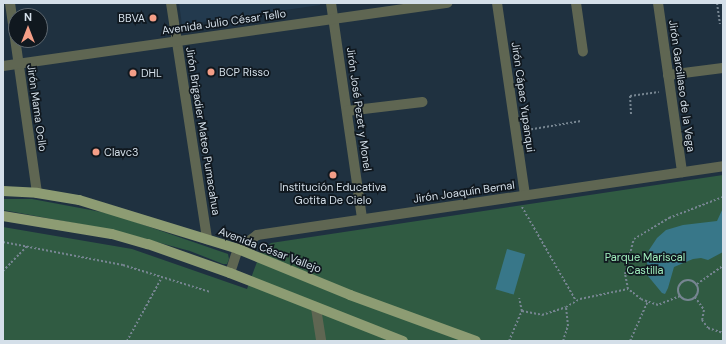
<!DOCTYPE html>
<html>
<head>
<meta charset="utf-8">
<style>
  body { margin:0 }
  #map { position:relative; width:726px; height:344px; overflow:hidden; background:#1f3140; font-family:"DM Sans",sans-serif }
  div>[style] { position:absolute }
  [style*='--x'] { left:calc(var(--x)*1px); top:calc(var(--y)*1px); width:calc(var(--w)*1px); rotate:calc(var(--a)*1deg) }
  .built>* { inset:0; background:#233a4e }
  .green>* { inset:0; background:#305b42 }
  .water>* { inset:0; background:#387789; transform-origin:0 0 }
  .path>* { height:2px; margin-top:-1px; transform-origin:0; background:repeating-linear-gradient(90deg,#768591 0 2px,transparent 0 4px) }
  .path>.ring { margin:-1px; padding:0; box-sizing:content-box; background:none; border:2px solid #768591; border-radius:50% }
  .minor>* { height:10px; margin:-5px; padding:0 5px; transform-origin:5px; border-radius:5px; background:#5f6652 }
  .major>* { height:10px; margin:-5px; padding:0 5px; transform-origin:5px; border-radius:5px; background:#8d9c73 }
  .dots>* { width:11px; height:11px; translate:-50% -50%; box-sizing:border-box; border:2px solid #10181f; border-radius:50% }
  span { translate:-50% -50%; white-space:nowrap; text-align:center; line-height:1.15; -webkit-text-stroke:3.5px #10181f; paint-order:stroke }
  .poi-label { font-size:11px; color:#d4dfe9 }
  .right { translate:-100% -50%; text-align:right }
  .left { translate:0 -50%; text-align:left }
  .street-label { font-size:11px; color:#d4dfe9 }
  .park-label { font-size:11px; color:#a0edbd }
  .frame { position:absolute; inset:0; border:4px solid #d4dfe9; pointer-events:none }
  .north { position:absolute; left:8px; top:8px; width:40px; height:40px; box-sizing:border-box; background:#10181f; border:1px solid #5e6870; border-radius:50%; rotate:0deg; font-size:11px; font-weight:700; line-height:16px; text-align:center; color:#d4dfe9 }
  .north::after { content:''; display:block; margin:auto; width:14px; height:18px; background:#f49e87; clip-path:polygon(50% 0,100% 100%,50% 72%,0 100%) }
</style>
</head>
<body>
<div id="map">
  <div class="built">
    <i style="clip-path:polygon(179px 3px,320px 3px,320px 5px,182px 25px)"></i>
  </div>
  <div class="green">
    <i style="clip-path:polygon(723px 175px,723px 341px,3px 341px,3px 227px,132px 249px,247px 289px,261px 251px,271px 243px)"></i>
    <i style="clip-path:polygon(3px 199px,32px 199px,112px 214px,228px 254px,229px 259px,227px 264px,223px 264px,190px 251px,112px 230px,3px 210px)"></i>
  </div>
  <div class="water">
    <i style="clip-path:polygon(723px 208px,723px 252px,708px 260px,701px 258px,693px 259px,674px 267px,668px 288px,665px 294px,662px 293px,648px 276px,647px 262px,649px 250px,657px 238px,666px 230px,683px 225px,717px 221px)"></i>
    <i style="left:507px;top:249px;width:19px;height:42px;rotate:16deg"></i>
  </div>
  <div class="path">
    <i style="--x:717;--y:3;--w:21;--a:82"></i>
    <i style="--x:631;--y:114;--w:18;--a:-93"></i>
    <i style="--x:630;--y:96;--w:29;--a:-8"></i>
    <i style="--x:527;--y:130;--w:55;--a:-9.5"></i>
    <i style="--x:522;--y:207;--w:108;--a:60.1"></i>
    <i style="--x:3;--y:242;--w:122;--a:10.9"></i>
    <i style="--x:123;--y:265;--w:91;--a:17.2"></i>
    <i style="--x:3;--y:271;--w:35;--a:-46"></i>
    <i class="ring" style="left:678px;top:280px;width:18px;height:18px"></i>
    <i style="--x:697;--y:284;--w:32;--a:-35"></i>
    <i style="--x:680;--y:296;--w:24;--a:158"></i>
    <i style="--x:658;--y:305;--w:18;--a:-161"></i>
    <i style="--x:641;--y:299;--w:16;--a:-142"></i>
    <i style="--x:628;--y:289;--w:15;--a:-101"></i>
    <i style="--x:625;--y:274;--w:36;--a:-76"></i>
    <i style="--x:634;--y:239;--w:41;--a:-31"></i>
    <i style="--x:669;--y:218;--w:58;--a:-21.3"></i>
    <i style="--x:695;--y:297;--w:16;--a:55"></i>
    <i style="--x:704;--y:310;--w:10;--a:101"></i>
    <i style="--x:702;--y:320;--w:10;--a:53"></i>
    <i style="--x:708;--y:328;--w:16;--a:18"></i>
    <i style="--x:522;--y:311;--w:20;--a:11"></i>
    <i style="--x:542;--y:315;--w:25;--a:-18"></i>
    <i style="--x:566;--y:307;--w:16;--a:-30"></i>
    <i style="--x:580;--y:299;--w:49;--a:-11.8"></i>
    <i style="--x:127;--y:341;--w:73;--a:-61.3"></i>
    <i style="--x:509;--y:341;--w:33;--a:-67"></i>
    <i style="--x:522;--y:311;--w:13;--a:-103"></i>
    <i style="--x:563;--y:341;--w:16;--a:-72"></i>
    <i style="--x:568;--y:326;--w:19;--a:-96"></i>
    <i style="--x:630;--y:341;--w:44;--a:-65.8"></i>
  </div>
  <div class="minor">
    <i style="--x:10;--y:3;--w:192;--a:81.9"></i>
    <i style="--x:171;--y:3;--w:239;--a:81.3"></i>
    <i style="--x:331;--y:3;--w:218;--a:81.8"></i>
    <i style="--x:497;--y:3;--w:194;--a:81.7"></i>
    <i style="--x:576;--y:3;--w:49;--a:81.9"></i>
    <i style="--x:658;--y:3;--w:171;--a:81.9"></i>
    <i style="--x:3;--y:66;--w:449;--a:-8.1"></i>
    <i style="--x:668;--y:75;--w:55;--a:-7.3"></i>
    <i style="--x:347;--y:111;--w:76;--a:-6.8"></i>
    <i style="--x:230;--y:273;--w:25;--a:-72"></i>
    <i style="--x:238;--y:249;--w:24;--a:-36"></i>
    <i style="--x:257;--y:235;--w:471;--a:-8.4"></i>
    <i style="--x:316;--y:308;--w:33;--a:81"></i>
  </div>
  <div class="major">
    <i style="--x:3;--y:191;--w:34;--a:3"></i>
    <i style="--x:37;--y:193;--w:43;--a:9.5"></i>
    <i style="--x:79;--y:200;--w:166;--a:17.1"></i>
    <i style="--x:238;--y:249;--w:121;--a:22.3"></i>
    <i style="--x:350;--y:295;--w:134;--a:20.1"></i>
    <i style="--x:3;--y:216;--w:110;--a:9.4"></i>
    <i style="--x:112;--y:234;--w:37;--a:16"></i>
    <i style="--x:148;--y:244;--w:87;--a:19.5"></i>
    <i style="--x:230;--y:273;--w:186;--a:21.5"></i>
  </div>
  <div class="dots">
    <i style="left:153px;top:18px;background:#f49e87"></i>
    <i style="left:211px;top:72px;background:#f49e87"></i>
    <i style="left:133px;top:73px;background:#f49e87"></i>
    <i style="left:96px;top:152px;background:#f49e87"></i>
    <i style="left:333px;top:175px;background:#f49e87"></i>
  </div>
  <div class="poi-label">
    <span class="right" style="left:145px;top:18px">BBVA</span>
    <span class="left" style="left:219px;top:72px">BCP Risso</span>
    <span class="left" style="left:141px;top:73px">DHL</span>
    <span class="left" style="left:104px;top:152px">Clavc3</span>
    <span style="left:333px;top:194px">Institución Educativa<br>Gotita De Cielo</span>
  </div>
  <div class="street-label">
    <span style="left:224px;top:22px;rotate:-8deg">Avenida Julio César Tello</span>
    <span style="left:682px;top:86px;rotate:82deg">Jirón Garcillaso de la Vega</span>
    <span style="left:523px;top:97px;rotate:82deg">Jirón Cápac Yupanqui</span>
    <span style="left:37px;top:108px;rotate:82deg">Jirón Mama Ocllo</span>
    <span style="left:359px;top:109px;rotate:82deg">Jirón José Pezet y Monel</span>
    <span style="left:203px;top:131px;rotate:81deg">Jirón Brigadier Mateo Pumacahua</span>
    <span style="left:464px;top:192px;rotate:-8deg">Jirón Joaquín Bernal</span>
    <span style="left:270px;top:250px;rotate:21deg">Avenida César Vallejo</span>
  </div>
  <div class="park-label">
    <span style="left:645px;top:264px">Parque Mariscal<br>Castilla</span>
  </div>
  <div class="frame"></div>
  <div class="north">N</div>
</div>
</body>
</html>
